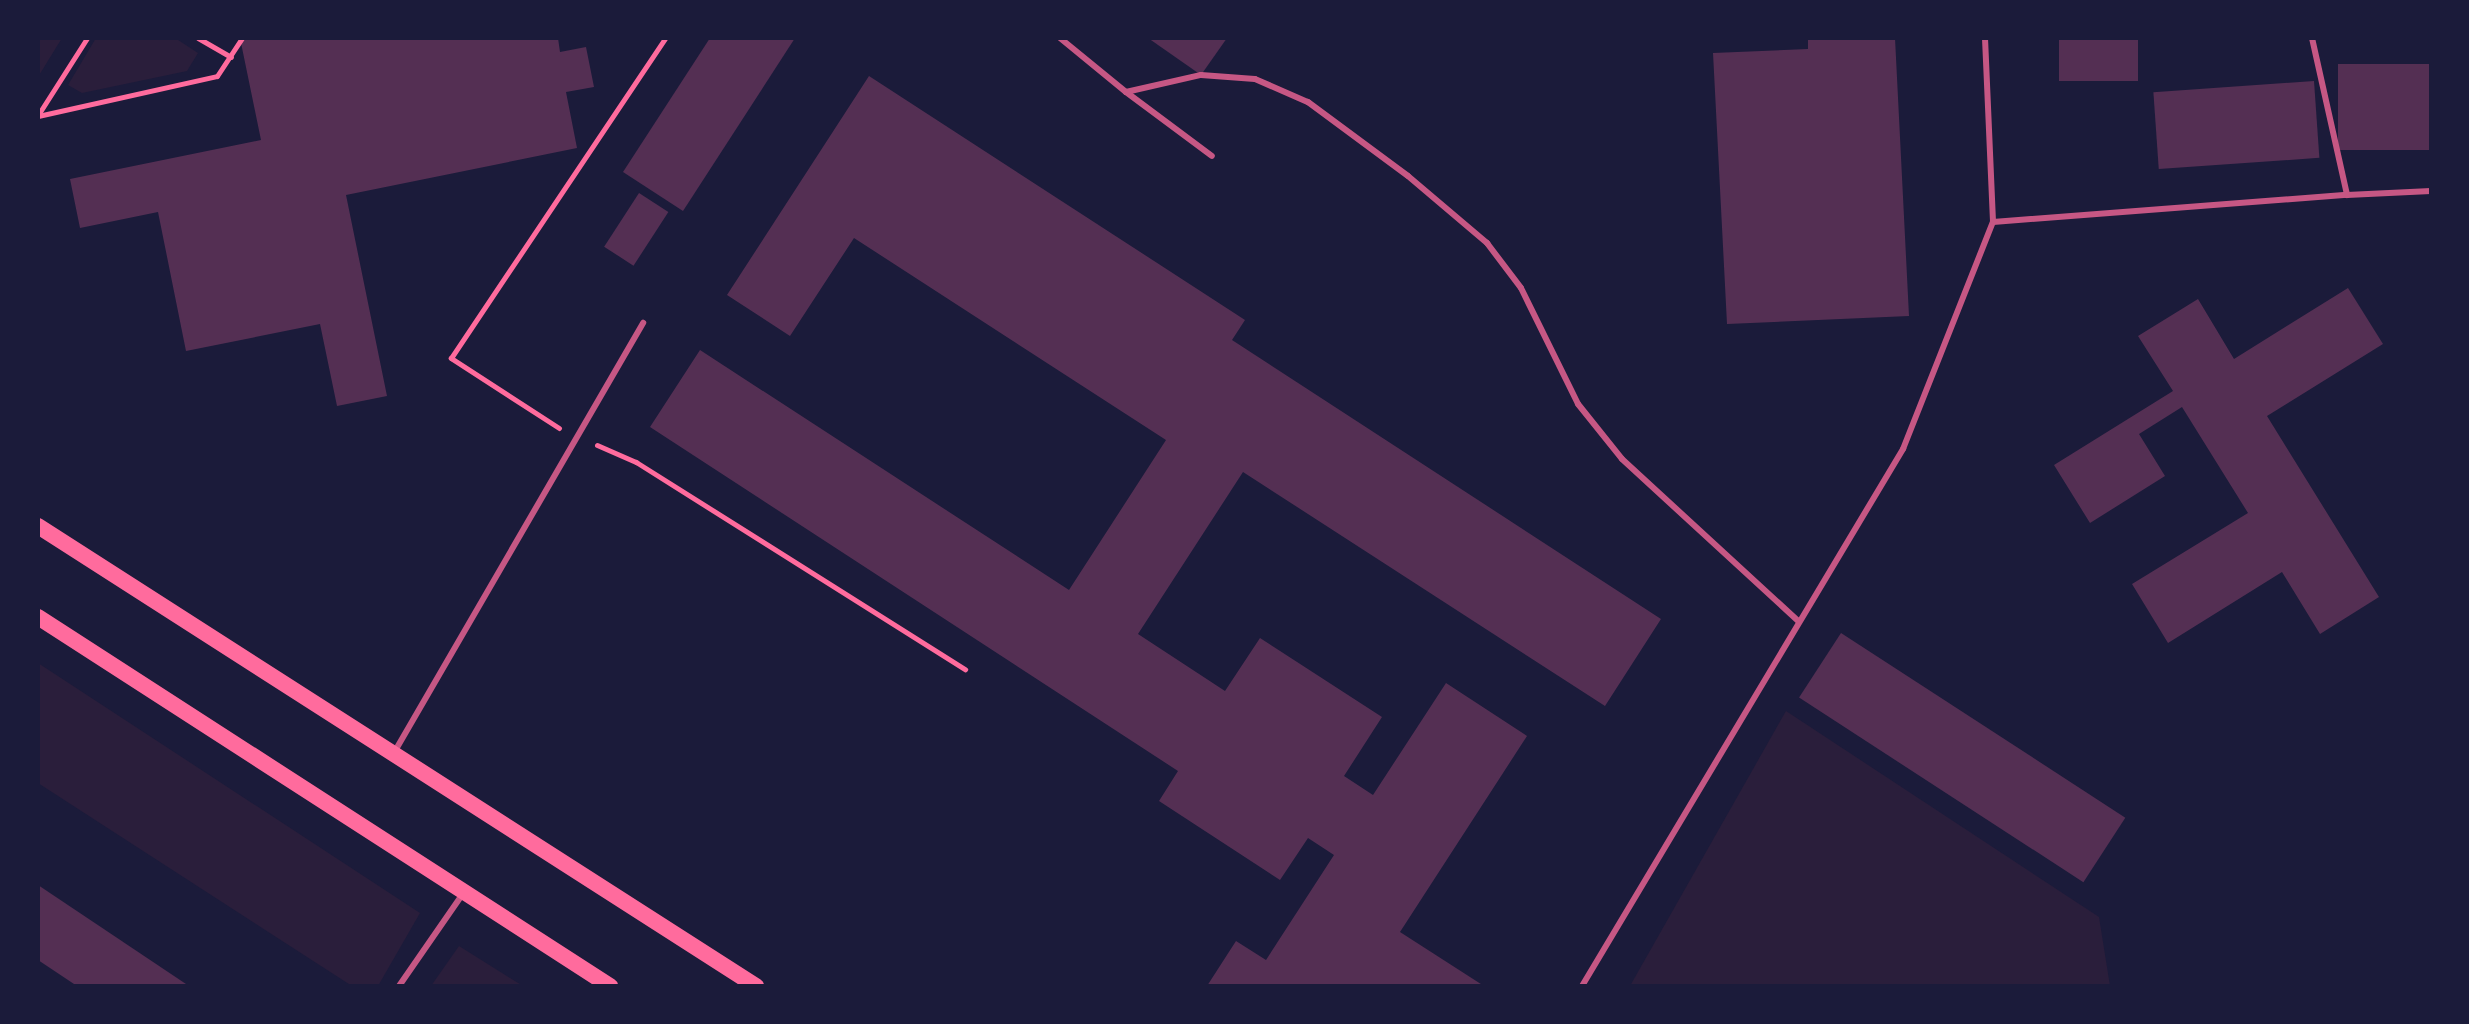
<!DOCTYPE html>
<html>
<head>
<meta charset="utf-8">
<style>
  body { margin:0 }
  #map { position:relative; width:2469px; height:1024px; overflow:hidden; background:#1b1b3a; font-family:"Work Sans",sans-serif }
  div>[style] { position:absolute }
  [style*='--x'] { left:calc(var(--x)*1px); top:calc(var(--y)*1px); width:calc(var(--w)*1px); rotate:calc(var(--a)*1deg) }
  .green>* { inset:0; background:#2a1e3b }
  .building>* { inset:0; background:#542f53; transform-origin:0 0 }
  .path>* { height:5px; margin:-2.5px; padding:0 2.5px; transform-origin:2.5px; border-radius:2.5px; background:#ff6b9d }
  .service>* { height:6px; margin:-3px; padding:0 3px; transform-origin:3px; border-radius:3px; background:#c65784 }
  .secondary>* { height:16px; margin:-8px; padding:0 8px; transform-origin:8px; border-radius:8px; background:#ff6b9d }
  span { translate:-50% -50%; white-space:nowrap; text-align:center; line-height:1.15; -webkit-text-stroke:8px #1b1b3a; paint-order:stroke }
  .frame { position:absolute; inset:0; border:40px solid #1b1b3a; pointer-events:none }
</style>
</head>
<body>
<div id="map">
  <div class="green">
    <i style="clip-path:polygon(38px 38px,62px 38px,38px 77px)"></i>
    <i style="clip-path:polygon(96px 38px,175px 38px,198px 53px,187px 71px,82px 93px,68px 85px)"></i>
    <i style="clip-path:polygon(38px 663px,420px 913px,378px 986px,352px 986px,38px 783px)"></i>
    <i style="clip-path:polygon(1786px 711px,2099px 917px,2110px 986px,1630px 986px)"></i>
    <i style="clip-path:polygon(459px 946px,523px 986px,431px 986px)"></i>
  </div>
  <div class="building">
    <i style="clip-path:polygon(240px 38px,558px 38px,560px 52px,586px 47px,594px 87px,566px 92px,577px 148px,346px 195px,387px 396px,337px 406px,320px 324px,186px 351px,158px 212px,80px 228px,70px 179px,261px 140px)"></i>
    <i style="clip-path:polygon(710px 38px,795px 38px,683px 211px,623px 172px)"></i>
    <i style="clip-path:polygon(1148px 38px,1227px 38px,1201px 75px)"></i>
    <i style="clip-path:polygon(1808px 38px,1895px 38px,1909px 316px,1727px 324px,1713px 53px,1808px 49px)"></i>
    <i style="left:2059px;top:38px;width:79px;height:43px"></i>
    <i style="left:2431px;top:64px;width:86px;height:93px;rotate:90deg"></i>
    <i style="clip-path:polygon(869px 76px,1245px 320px,1232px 340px,1661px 619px,1605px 706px,1243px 472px,1138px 634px,1225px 691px,1260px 638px,1382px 717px,1344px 776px,1373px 795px,1446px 683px,1527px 736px,1400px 932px,1484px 986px,1207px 986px,1236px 941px,1266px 960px,1334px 855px,1308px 838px,1280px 880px,1159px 801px,1178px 771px,650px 427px,700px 350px,1069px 590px,1166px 440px,854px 238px,790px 336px,727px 295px)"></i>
    <i style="left:2314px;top:81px;width:77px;height:161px;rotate:86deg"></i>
    <i style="left:639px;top:193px;width:35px;height:64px;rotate:33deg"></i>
    <i style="clip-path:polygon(2348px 288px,2383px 344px,2267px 416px,2379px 597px,2320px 634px,2282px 572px,2168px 643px,2132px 584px,2248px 513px,2182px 407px,2139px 434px,2165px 476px,2090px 523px,2054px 465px,2173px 391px,2138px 336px,2198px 299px,2234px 359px)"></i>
    <i style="left:1841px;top:633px;width:339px;height:77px;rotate:33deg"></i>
    <i style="clip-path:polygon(38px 885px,189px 986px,77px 986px,38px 960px)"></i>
  </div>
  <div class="path">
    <i style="--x:198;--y:38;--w:38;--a:30"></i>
    <i style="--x:38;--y:115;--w:91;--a:-57.5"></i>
    <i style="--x:38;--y:116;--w:183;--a:-12.6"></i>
    <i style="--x:217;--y:76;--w:45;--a:-56.7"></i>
    <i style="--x:559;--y:428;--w:129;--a:-147.1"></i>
    <i style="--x:451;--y:358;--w:385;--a:-56.2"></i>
    <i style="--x:597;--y:445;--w:43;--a:23.6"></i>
    <i style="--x:636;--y:462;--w:389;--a:32.2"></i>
  </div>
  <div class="service">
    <i style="--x:1060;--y:38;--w:85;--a:39.3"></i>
    <i style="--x:1126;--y:92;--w:77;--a:-12.8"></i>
    <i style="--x:1201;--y:75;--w:54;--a:4.2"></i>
    <i style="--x:1255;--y:79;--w:58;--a:23.5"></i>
    <i style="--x:1308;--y:102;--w:124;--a:36.5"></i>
    <i style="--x:1408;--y:176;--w:104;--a:40.3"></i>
    <i style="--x:1487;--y:243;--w:56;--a:52.9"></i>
    <i style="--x:1521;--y:288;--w:129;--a:63.8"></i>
    <i style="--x:1578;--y:404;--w:70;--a:51.3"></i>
    <i style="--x:1622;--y:459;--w:239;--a:42.6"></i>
    <i style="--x:1985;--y:38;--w:184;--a:87.5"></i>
    <i style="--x:2312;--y:38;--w:161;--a:77.4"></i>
    <i style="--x:2347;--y:195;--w:84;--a:-2.7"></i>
    <i style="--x:1126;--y:92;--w:107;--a:36.7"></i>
    <i style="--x:395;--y:751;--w:495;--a:-59.9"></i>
    <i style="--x:399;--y:986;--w:114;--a:-55.3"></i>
    <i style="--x:1582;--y:986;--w:626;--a:-59.13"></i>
    <i style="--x:1903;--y:449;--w:244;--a:-68.4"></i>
    <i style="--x:1993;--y:222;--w:355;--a:-4.4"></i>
  </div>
  <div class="secondary">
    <i style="--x:38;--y:526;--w:853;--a:32.65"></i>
    <i style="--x:38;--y:617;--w:681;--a:32.83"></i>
  </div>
  <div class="frame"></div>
</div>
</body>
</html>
